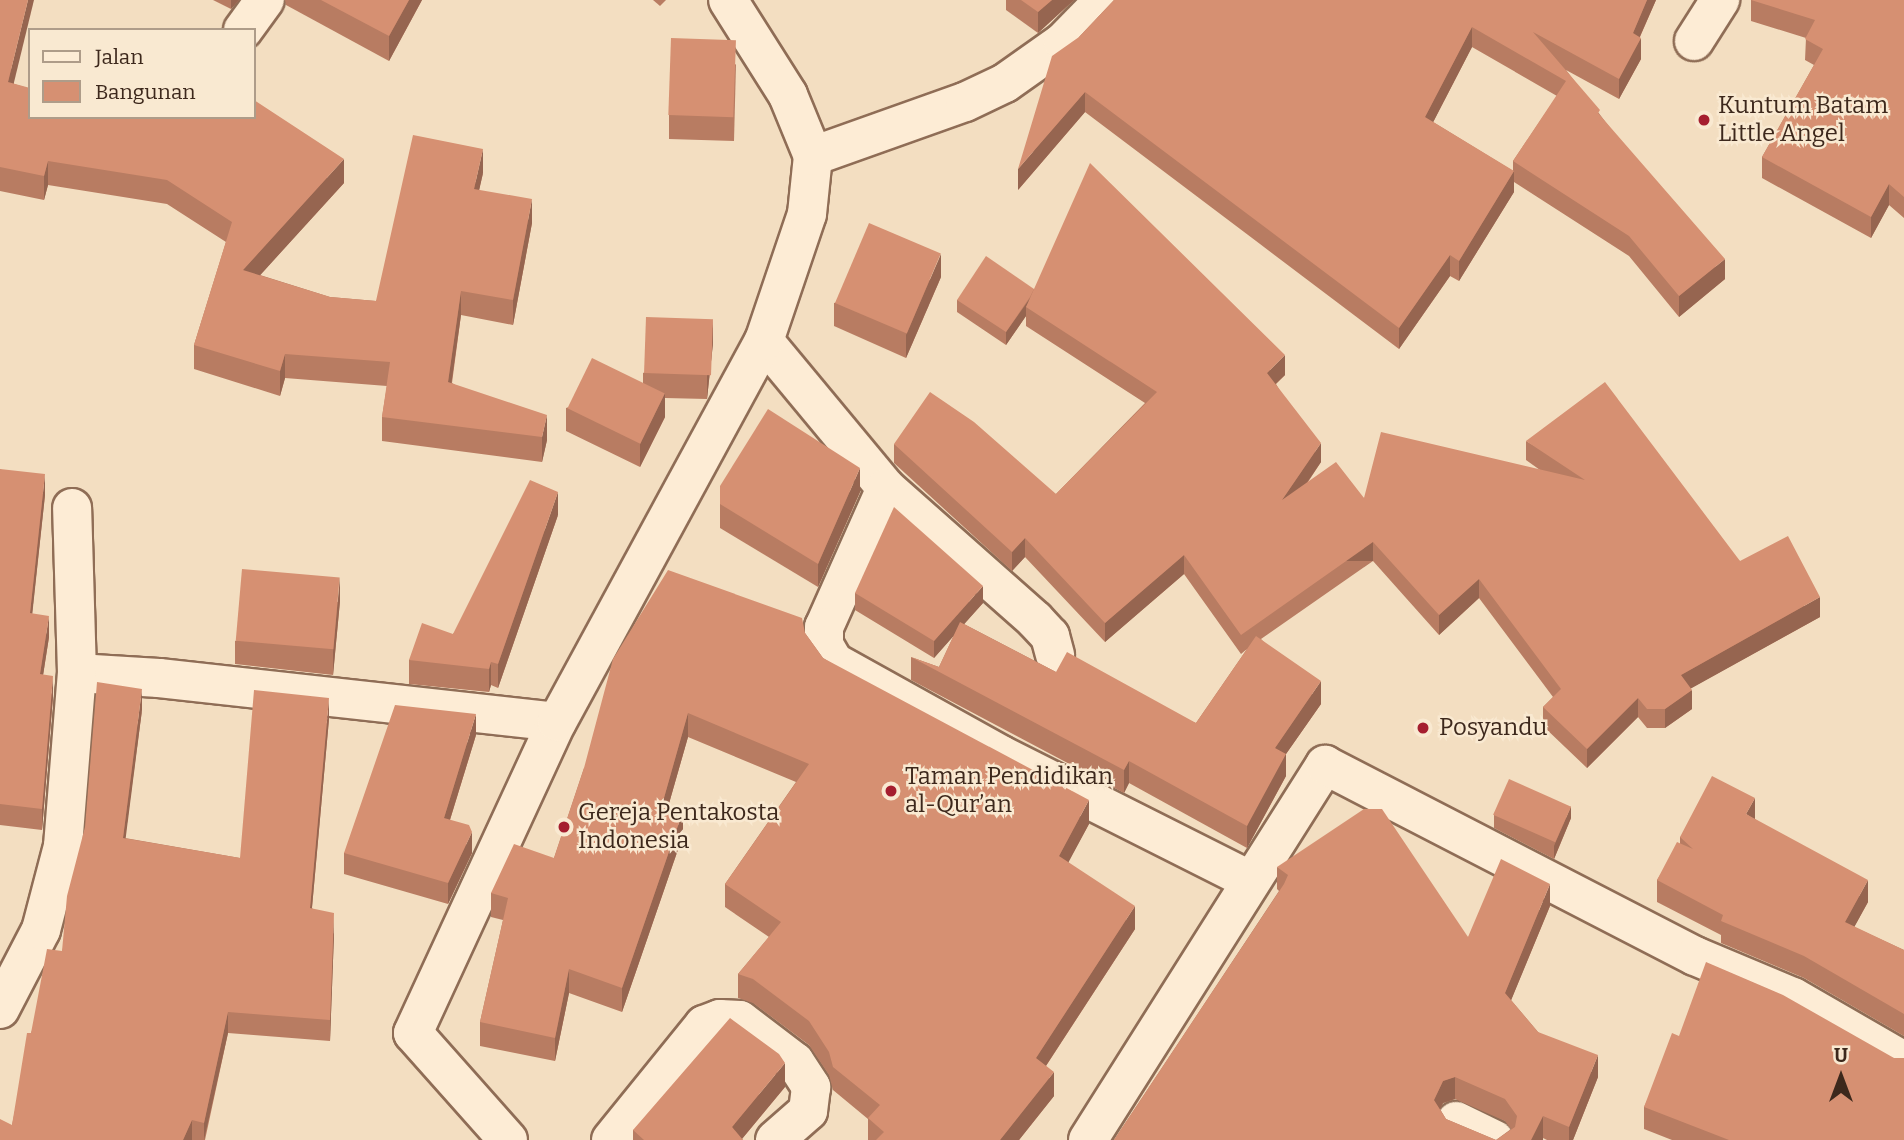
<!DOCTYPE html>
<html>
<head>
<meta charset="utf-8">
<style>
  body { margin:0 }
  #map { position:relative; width:1904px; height:1140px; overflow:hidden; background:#f3dec1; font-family:Bitter,serif }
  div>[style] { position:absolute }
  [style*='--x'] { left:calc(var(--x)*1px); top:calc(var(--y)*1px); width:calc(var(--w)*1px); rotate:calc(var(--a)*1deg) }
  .roads { filter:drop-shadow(2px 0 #8f6d56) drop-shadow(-2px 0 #8f6d56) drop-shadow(0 2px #8f6d56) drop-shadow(0 -2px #8f6d56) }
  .minor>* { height:38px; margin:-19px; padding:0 19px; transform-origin:19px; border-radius:19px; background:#fdecd5 }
  .wall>* { inset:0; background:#b87c62 }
  .shaded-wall>* { inset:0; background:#966550; transform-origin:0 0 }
  .building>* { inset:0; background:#d69072; transform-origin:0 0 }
  .dots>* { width:19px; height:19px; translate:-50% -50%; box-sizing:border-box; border:4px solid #f9e9d1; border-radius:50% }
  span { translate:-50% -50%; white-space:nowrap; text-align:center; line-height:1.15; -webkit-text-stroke:5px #f9e9d1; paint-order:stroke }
  .poi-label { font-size:24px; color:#3d281c }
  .left { translate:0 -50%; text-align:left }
  .legend { position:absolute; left:28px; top:28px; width:228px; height:91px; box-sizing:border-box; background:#f9e9d1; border:2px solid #ae9c89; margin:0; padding:9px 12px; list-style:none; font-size:21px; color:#3d281c }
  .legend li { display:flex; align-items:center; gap:14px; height:35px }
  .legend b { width:35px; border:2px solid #ae9c89 }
  .north { position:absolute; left:1806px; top:1042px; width:70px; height:70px; -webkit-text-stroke:5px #f9e9d1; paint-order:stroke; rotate:0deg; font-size:19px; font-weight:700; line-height:28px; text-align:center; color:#3d281c }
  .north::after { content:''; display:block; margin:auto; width:24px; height:32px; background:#3d281c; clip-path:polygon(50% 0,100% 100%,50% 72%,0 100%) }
</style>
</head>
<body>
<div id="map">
  <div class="roads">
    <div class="minor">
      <i style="--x:243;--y:30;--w:37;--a:-54"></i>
      <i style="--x:1694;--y:41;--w:49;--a:-57.6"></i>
      <i style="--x:813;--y:156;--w:161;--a:-19.6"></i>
      <i style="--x:965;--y:102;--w:44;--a:-25.4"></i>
      <i style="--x:1005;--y:83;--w:71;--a:-35.3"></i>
      <i style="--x:1063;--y:42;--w:59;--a:-45.7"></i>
      <i style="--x:764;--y:341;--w:191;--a:50.3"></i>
      <i style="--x:886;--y:488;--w:199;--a:41.5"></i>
      <i style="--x:1035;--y:620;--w:22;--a:47"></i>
      <i style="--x:1050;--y:636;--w:20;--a:75"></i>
      <i style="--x:886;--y:488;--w:152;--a:114"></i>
      <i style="--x:824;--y:627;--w:18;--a:90"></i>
      <i style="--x:824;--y:645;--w:20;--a:60"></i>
      <i style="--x:834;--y:662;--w:191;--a:29.1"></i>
      <i style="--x:1001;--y:755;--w:278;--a:26.7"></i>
      <i style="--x:77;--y:673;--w:82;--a:3.5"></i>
      <i style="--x:159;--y:678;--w:400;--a:6.3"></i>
      <i style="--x:0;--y:1009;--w:89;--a:-62.6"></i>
      <i style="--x:41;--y:930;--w:87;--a:-75.3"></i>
      <i style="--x:63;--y:846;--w:174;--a:-85.4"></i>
      <i style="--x:77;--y:673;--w:165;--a:-91.7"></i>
      <i style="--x:1456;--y:1121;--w:43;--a:26"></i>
      <i style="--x:508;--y:1140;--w:143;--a:-131.6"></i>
      <i style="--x:413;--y:1033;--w:343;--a:-65.2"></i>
      <i style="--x:557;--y:722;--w:434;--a:-61.5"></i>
      <i style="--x:764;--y:341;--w:134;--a:-71.3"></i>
      <i style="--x:807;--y:214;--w:58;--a:-84.1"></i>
      <i style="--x:813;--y:156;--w:66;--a:-112.3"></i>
      <i style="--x:788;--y:95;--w:112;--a:-122.3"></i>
      <i style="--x:611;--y:1140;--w:148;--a:-51"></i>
      <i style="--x:704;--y:1025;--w:17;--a:-21"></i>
      <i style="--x:720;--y:1019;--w:20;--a:3"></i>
      <i style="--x:740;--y:1020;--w:69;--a:37.4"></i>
      <i style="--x:795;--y:1062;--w:30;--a:57"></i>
      <i style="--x:811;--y:1087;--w:24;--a:97"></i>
      <i style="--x:808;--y:1111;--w:44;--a:138.7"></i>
      <i style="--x:1088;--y:1140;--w:444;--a:-57.7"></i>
      <i style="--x:1325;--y:765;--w:416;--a:27.3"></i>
      <i style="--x:1695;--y:956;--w:106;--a:22.7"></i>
      <i style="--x:1793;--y:997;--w:128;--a:30"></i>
    </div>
  </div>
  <div class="wall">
    <i style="clip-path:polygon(0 0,14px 84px,344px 183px,260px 275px,330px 297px,376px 301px,483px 173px,479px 190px,532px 223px,513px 325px,461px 315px,452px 383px,547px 440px,542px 462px,382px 441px,382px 417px,387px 386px,285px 378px,280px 396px,194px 369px,194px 345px,226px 242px,167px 204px,48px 185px,44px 200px,0 191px)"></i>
    <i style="clip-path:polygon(213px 0,239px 0,231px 9px)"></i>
    <i style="clip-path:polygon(285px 0,422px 0,389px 61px,286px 5px)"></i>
    <i style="clip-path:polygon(653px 0,666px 0,660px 6px)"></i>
    <i style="clip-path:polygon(1006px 0,1074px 0,1038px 33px,1006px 10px)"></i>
    <i style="clip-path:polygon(evenodd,1114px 0,1656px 0,1640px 37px,1641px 59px,1619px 99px,1566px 70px,1725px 279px,1679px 317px,1629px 256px,1514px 182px,1514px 192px,1459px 281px,1450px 276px,1399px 349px,1085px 112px,1018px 190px,1079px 37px,1114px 0,1472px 47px,1557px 96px,1513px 161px,1513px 171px,1433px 122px,1472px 47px)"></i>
    <i style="clip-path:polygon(1751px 0,1904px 0,1904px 218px,1889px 205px,1871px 238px,1762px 178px,1762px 157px,1814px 65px,1805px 60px,1806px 38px,1751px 21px)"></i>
    <i style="clip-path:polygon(736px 64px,734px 141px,669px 139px,669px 115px)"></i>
    <i style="clip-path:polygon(941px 277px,906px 358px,834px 326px,834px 303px)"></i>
    <i style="clip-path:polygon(1034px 289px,1285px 375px,1276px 384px,1321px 462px,1308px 482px,1364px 498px,1540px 470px,1526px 460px,1526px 441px,1740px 561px,1820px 617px,1691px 688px,1692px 709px,1665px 728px,1647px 728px,1638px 717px,1587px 768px,1543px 726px,1543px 707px,1553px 697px,1479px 598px,1439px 635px,1373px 561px,1261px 639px,1321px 704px,1286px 754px,1286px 776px,1247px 848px,1129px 783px,1124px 793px,911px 680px,911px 657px,939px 667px,954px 635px,934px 658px,855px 610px,855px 593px,983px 603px,964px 624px,1056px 672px,1196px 723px,1247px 649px,1241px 654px,1184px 574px,1105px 642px,1025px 557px,1012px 571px,894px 463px,894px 444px,1056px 494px,1145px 403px,1026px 326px,1026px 316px,1006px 345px,957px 312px,957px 300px)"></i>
    <i style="clip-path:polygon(713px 343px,707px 399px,665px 398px,665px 417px,640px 467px,566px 431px,566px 408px,643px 383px,643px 373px)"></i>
    <i style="clip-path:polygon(0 469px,45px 495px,32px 614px,49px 637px,43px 675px,53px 697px,42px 830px,0 825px)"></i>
    <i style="clip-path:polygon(720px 486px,860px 492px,818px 587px,720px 528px)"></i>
    <i style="clip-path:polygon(558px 515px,498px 688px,491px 685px,489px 692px,409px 684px,409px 660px,453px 634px)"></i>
    <i style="clip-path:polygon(340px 601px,333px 675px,235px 664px,235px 641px)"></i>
    <i style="clip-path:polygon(805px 633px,823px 658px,1089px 824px,1068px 862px,1135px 929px,1046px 1066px,1054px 1096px,1019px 1140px,868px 1140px,868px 1119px,833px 1090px,829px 1075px,809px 1045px,753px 1003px,738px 998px,738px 974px,769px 937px,725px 907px,725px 884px,796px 782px,688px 737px,668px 807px,683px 835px,622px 1012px,569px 993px,555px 1061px,480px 1046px,480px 1022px,503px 920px,491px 917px,491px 893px,554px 858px,584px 768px)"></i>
    <i style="clip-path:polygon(142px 710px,125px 838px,240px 858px,329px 719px,312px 908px,334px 934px,330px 1041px,228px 1033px,205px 1140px,0 1140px,12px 1125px,31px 1033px,62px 951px)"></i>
    <i style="clip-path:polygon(476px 735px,450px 820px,472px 853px,448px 904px,344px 874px,344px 853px)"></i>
    <i style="clip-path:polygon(1494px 815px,1571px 818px,1554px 859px,1494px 828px)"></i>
    <i style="clip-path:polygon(1755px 819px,1868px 902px,1854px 927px,1904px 950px,1904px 1036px,1804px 978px,1721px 943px,1721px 935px,1657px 902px,1657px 880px,1680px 844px,1680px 837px)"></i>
    <i style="clip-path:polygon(evenodd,1277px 867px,1468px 937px,1550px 906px,1511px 1000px,1538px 1032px,1598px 1077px,1573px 1140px,1547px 1140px,1543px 1138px,1543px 1140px,1114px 1140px,1279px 891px,1277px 889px,1277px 867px,1455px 1099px,1505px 1121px,1511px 1129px,1496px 1140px,1446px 1119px,1440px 1109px,1443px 1103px,1455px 1099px)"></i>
    <i style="clip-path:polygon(1679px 1036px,1894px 1058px,1904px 1140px,1672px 1140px,1644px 1129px,1644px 1107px)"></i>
    <i style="clip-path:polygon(785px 1087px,742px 1139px,743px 1140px,633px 1140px,633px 1130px)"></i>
  </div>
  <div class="shaded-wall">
    <i style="clip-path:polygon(28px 0,34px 0,8px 107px,8px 82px)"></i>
    <i style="clip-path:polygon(231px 0,239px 0,231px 9px)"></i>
    <i style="clip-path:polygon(409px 0,422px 0,389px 61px,389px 36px)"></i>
    <i style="clip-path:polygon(1052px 0,1074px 0,1038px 33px,1038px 12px)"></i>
    <i style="clip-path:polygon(1647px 0,1656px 0,1633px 52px,1641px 38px,1641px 59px,1619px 99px,1619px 79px,1633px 33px)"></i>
    <i style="clip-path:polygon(1472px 27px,1472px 47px,1425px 138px,1425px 117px)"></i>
    <i style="clip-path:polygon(1085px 92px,1085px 112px,1018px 190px,1018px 169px)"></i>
    <i style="clip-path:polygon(483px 149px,483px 173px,474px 213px,474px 189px)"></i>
    <i style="clip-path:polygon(344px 159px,344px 183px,243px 294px,243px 270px)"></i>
    <i style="clip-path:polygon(48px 161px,48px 185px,44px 200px,44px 176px)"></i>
    <i style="clip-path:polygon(1514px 171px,1514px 192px,1459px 281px,1459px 261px)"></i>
    <i style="clip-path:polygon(1889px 184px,1889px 205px,1871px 238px,1871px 217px)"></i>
    <i style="clip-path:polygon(532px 199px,532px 223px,513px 325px,513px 300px)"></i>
    <i style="clip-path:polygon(941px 254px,941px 277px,906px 358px,906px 335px)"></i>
    <i style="clip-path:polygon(1450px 255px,1450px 276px,1399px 349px,1399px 328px)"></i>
    <i style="clip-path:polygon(1725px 259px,1725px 279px,1679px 317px,1679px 296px)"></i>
    <i style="clip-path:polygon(1036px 290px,1026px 307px,1026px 316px,1006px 345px,1006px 332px)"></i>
    <i style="clip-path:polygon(461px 291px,461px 315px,448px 407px,448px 382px)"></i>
    <i style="clip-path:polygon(713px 319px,713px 343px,707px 399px,707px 376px)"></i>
    <i style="clip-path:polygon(285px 354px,285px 378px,280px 396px,280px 371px)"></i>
    <i style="clip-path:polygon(1285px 355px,1285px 375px,1267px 392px,1267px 373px)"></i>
    <i style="clip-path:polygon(665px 393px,665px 417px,640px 467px,640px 444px)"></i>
    <i style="clip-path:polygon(547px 415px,547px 440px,542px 462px,542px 437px)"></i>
    <i style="clip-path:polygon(1321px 443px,1321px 462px,1282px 519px,1282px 500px)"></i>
    <i style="clip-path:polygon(860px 468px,860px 492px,818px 587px,818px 564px)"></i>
    <i style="clip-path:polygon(45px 474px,45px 495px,30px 635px,30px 613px)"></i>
    <i style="clip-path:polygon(558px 492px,558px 515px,498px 688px,498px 664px)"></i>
    <i style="clip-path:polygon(1025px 538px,1025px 557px,1012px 571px,1012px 552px)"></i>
    <i style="left:1373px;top:542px;width:19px;height:161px;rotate:90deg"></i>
    <i style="clip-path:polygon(1184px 555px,1184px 574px,1105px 642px,1105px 623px)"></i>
    <i style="clip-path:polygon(340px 577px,340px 601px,333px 675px,333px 652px)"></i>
    <i style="clip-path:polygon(1479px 579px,1479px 598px,1439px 635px,1439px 615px)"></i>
    <i style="clip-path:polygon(983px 586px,983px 603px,934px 658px,934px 641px)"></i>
    <i style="clip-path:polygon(1820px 597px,1820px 617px,1681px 694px,1681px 675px)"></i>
    <i style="clip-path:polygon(49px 616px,49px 637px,40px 695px,40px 674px)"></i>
    <i style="clip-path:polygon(491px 662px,491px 685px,489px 692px,489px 669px)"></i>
    <i style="clip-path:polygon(53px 676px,53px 697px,42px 830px,42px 809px)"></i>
    <i style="clip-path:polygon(1321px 681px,1321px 704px,1286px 754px,1286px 776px,1247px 848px,1247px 826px,1275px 748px)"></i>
    <i style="clip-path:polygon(142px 689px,142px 710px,123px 859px,123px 838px)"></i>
    <i style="clip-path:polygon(1692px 690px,1692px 709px,1665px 728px,1665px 709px)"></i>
    <i style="clip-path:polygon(329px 698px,329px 719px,310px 929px,310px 908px)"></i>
    <i style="clip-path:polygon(1638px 698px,1638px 717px,1587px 768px,1587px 749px)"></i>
    <i style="clip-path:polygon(688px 713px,688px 737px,662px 828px,662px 805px)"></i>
    <i style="clip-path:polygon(476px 714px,476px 735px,444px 839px,444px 818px)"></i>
    <i style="clip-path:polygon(1129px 761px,1129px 783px,1124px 793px,1124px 770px)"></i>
    <i style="clip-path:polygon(1755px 798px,1755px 820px,1746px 814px)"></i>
    <i style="clip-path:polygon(1089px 800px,1089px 824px,1059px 880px,1059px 856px)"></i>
    <i style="clip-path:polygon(1571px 806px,1571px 818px,1554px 859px,1554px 846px)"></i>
    <i style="clip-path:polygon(683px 811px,683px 835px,622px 1012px,622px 988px)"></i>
    <i style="clip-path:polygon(472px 832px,472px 853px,448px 904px,448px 883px)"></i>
    <i style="clip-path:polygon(1868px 880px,1868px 902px,1845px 944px,1845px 922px)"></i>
    <i style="clip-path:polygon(1550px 884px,1550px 906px,1505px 1015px,1505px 993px)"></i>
    <i style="clip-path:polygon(1135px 906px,1135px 929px,1036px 1081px,1036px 1058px)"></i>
    <i style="clip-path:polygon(334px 913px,334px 934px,330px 1041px,330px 1020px)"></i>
    <i style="clip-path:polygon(569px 969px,569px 993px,555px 1061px,555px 1038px)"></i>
    <i style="clip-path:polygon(228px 1012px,228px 1033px,204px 1140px,204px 1123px)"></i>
    <i style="clip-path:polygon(1598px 1055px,1598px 1077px,1573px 1140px,1569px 1140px,1569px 1127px)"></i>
    <i style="clip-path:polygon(785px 1063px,785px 1087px,741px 1140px,732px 1127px)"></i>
    <i style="clip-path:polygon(1054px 1072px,1054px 1096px,1019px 1140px,1000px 1140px)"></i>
    <i style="clip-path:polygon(1455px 1077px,1455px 1099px,1443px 1103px,1434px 1122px,1434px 1100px,1443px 1081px)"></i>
    <i style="clip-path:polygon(1543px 1116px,1543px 1140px,1531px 1140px)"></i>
    <i style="clip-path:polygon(192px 1120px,192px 1140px,183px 1140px)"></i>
  </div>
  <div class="building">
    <i style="clip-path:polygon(0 0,28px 0,8px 82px,30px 88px,30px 117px,254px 117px,254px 100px,344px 159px,243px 270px,330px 297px,376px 301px,413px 135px,483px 149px,474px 189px,532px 199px,513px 300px,461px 291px,448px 382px,547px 415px,542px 437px,382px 417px,390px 362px,285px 354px,280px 371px,194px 345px,232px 222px,167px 180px,48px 161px,44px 176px,0 167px)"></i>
    <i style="clip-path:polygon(321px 0,409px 0,389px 36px)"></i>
    <i style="clip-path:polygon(1021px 0,1052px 0,1038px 12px)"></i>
    <i style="clip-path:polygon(1114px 0,1647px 0,1633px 33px,1641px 38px,1619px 79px,1533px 32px,1600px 110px,1598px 113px,1725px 259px,1679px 296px,1629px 236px,1513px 161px,1566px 81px,1472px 27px,1425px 117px,1514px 171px,1459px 261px,1450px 255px,1399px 328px,1085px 92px,1018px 169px,1052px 56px,1079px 37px)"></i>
    <i style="clip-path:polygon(1751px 0,1904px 0,1904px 197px,1889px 184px,1871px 217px,1762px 157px,1823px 49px,1805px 39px,1815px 20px)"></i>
    <i style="left:671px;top:38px;width:65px;height:77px;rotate:2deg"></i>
    <i style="clip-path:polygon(1090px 163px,1285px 355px,1267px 373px,1321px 443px,1282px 500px,1336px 462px,1364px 498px,1381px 432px,1585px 480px,1526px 441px,1605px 382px,1740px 561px,1788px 536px,1820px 597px,1681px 675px,1692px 690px,1665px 709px,1647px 709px,1638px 698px,1587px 749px,1543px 707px,1561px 689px,1479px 579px,1439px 615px,1373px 542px,1241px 635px,1184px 555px,1105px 623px,1025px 538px,1012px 552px,894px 444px,930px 392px,974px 422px,1056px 494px,1157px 392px,1026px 307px)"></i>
    <i style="left:869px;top:223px;width:78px;height:87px;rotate:23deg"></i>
    <i style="clip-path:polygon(986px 256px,1034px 289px,1030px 297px,1006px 332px,957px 300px)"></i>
    <i style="left:646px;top:317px;width:67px;height:56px;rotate:2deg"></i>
    <i style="left:592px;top:358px;width:81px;height:56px;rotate:26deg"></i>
    <i style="clip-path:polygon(768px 409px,860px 468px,818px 564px,720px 504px,720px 486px)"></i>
    <i style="clip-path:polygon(0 469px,45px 474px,30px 613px,49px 616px,40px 674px,53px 676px,42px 809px,0 804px)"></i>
    <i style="clip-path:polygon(530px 480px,558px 492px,498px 664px,491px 662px,489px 669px,409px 660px,422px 623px,453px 634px)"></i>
    <i style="clip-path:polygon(894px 507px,983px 586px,934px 641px,855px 593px)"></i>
    <i style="left:242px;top:569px;width:98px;height:72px;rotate:5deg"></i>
    <i style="clip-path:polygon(668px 570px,802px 618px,805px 633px,823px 658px,1089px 800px,1059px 856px,1135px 906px,1036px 1058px,1054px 1072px,1000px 1140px,876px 1140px,884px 1132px,868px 1118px,880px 1105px,833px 1067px,829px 1052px,809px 1021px,753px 979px,738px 974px,781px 922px,725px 884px,809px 764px,688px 713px,662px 805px,683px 811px,622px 988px,569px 969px,555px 1038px,480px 1022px,508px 898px,491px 893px,514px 844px,554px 858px,584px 768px,613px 659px)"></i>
    <i style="clip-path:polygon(960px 622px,1056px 672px,1067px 652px,1196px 723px,1256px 636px,1321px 681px,1275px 748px,1286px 754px,1247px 826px,1129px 761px,1124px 770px,911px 657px,939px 667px)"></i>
    <i style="clip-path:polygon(97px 682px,142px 689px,123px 838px,240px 858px,254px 690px,329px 698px,310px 908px,334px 913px,330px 1020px,228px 1012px,204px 1123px,192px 1120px,183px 1140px,0 1140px,0 1119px,12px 1125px,27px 1033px,31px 1033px,47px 949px,62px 951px,67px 896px,85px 827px)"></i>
    <i style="clip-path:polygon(395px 705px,476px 714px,444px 818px,469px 825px,472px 832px,448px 883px,344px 853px)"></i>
    <i style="clip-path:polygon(1712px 776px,1755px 798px,1746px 814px,1868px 880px,1845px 922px,1904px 950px,1904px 1014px,1804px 956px,1721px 921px,1723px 915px,1657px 880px,1677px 842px,1693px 849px,1680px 837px)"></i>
    <i style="left:1509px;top:779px;width:68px;height:39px;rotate:24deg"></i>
    <i style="clip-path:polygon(evenodd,1364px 809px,1382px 809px,1468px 937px,1501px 859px,1550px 884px,1505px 993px,1538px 1032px,1598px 1055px,1569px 1127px,1543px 1116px,1531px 1140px,1114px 1140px,1284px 884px,1288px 875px,1277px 867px,1364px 809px,1455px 1077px,1505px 1099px,1517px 1116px,1515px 1127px,1496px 1140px,1446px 1119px,1434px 1100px,1443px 1081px,1455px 1077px)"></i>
    <i style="clip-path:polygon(1706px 962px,1783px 995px,1894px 1058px,1904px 1058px,1904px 1140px,1729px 1140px,1644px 1107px,1672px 1033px,1679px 1036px)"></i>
    <i style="clip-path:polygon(730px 1018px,779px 1054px,785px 1063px,732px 1127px,743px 1140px,644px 1140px,633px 1130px)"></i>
  </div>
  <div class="dots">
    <i style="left:1704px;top:120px;background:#a51e2f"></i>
    <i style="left:1423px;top:728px;background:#a51e2f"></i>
    <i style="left:891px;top:791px;background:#a51e2f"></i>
    <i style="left:564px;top:827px;background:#a51e2f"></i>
  </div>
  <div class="poi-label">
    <span class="left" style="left:1718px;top:120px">Kuntum Batam<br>Little Angel</span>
    <span class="left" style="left:1439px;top:728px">Posyandu</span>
    <span class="left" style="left:905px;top:791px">Taman Pendidikan<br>al-Qur’an</span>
    <span class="left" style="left:578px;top:827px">Gereja Pentakosta<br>Indonesia</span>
  </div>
  <ul class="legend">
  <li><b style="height:9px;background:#fdecd5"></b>Jalan</li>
  <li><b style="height:19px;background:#d69072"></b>Bangunan</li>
  </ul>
  <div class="north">U</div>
</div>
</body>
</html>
